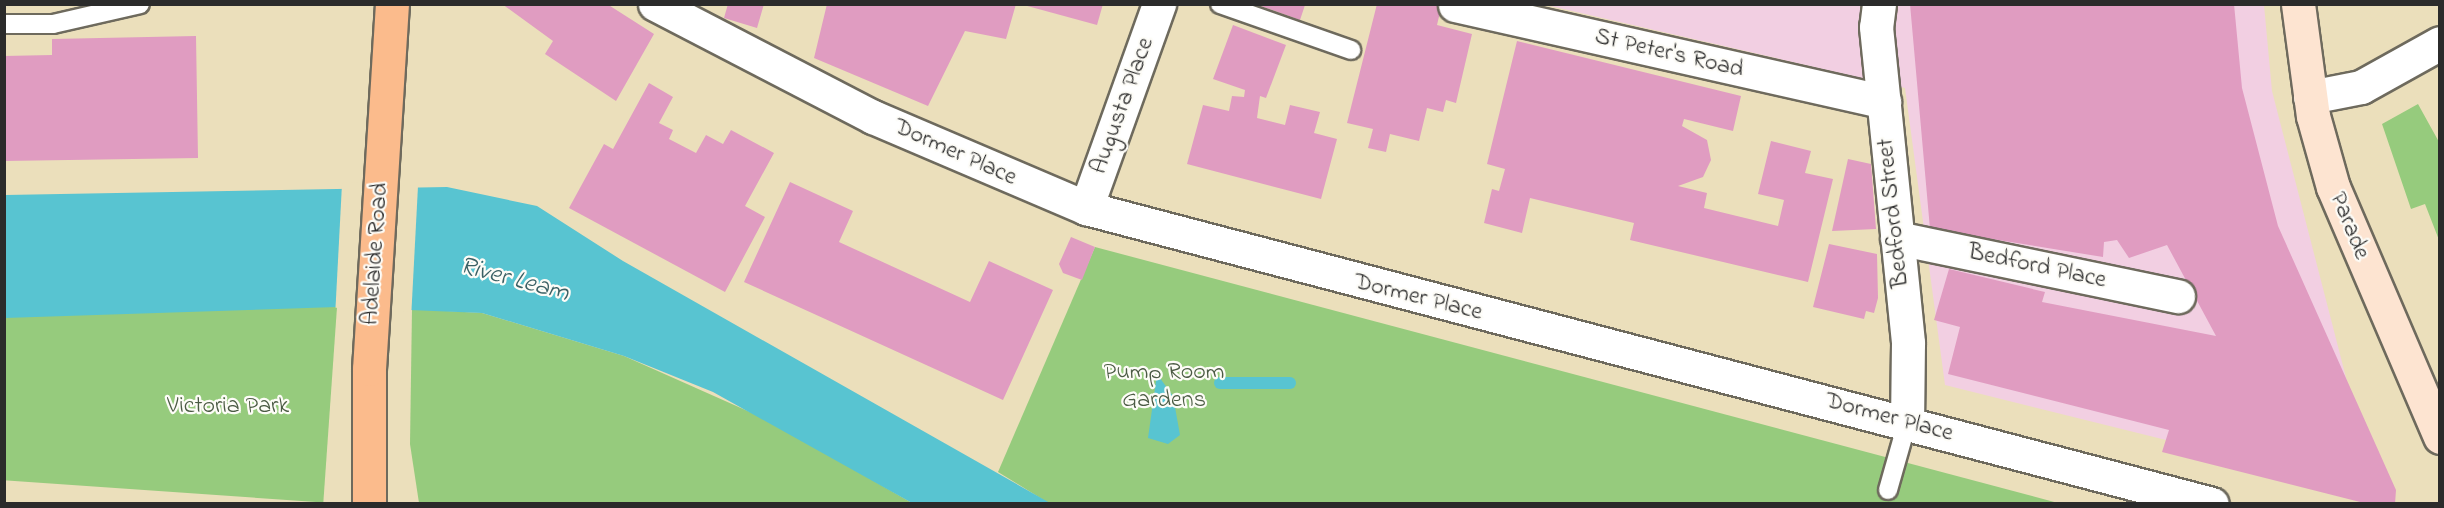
<!DOCTYPE html>
<html>
<head>
<meta charset="utf-8">
<style>
  body { margin:0 }
  #map { position:relative; width:2444px; height:508px; overflow:hidden; background:#ebdfbb; font-family:"Indie Flower",sans-serif }
  div>[style] { position:absolute }
  [style*='--x'] { left:calc(var(--x)*1px); top:calc(var(--y)*1px); width:calc(var(--w)*1px); rotate:calc(var(--a)*1deg) }
  .built>* { inset:0; background:#f2cfe2 }
  .green>* { inset:0; background:#96cb7d; transform-origin:0 0 }
  .water>* { inset:0; background:#58c4d1 }
  .pier>* { inset:0; background:#ebdfbb; transform-origin:0 0 }
  .stream>* { height:12px; margin:-6px; padding:0 6px; transform-origin:6px; border-radius:6px; background:#58c4d1 }
  .building>* { inset:0; background:#e09cc1 }
  .roads { filter:drop-shadow(2px 0 #6e6a5d) drop-shadow(-2px 0 #6e6a5d) drop-shadow(0 2px #6e6a5d) drop-shadow(0 -2px #6e6a5d) }
  .service>* { height:18px; margin:-9px; padding:0 9px; transform-origin:9px; border-radius:9px; background:#fff }
  .minor>* { height:33px; margin:-16.5px; padding:0 16.5px; transform-origin:16.5px; border-radius:16.5px; background:#fff }
  .tertiary>* { height:33px; margin:-16.5px; padding:0 16.5px; transform-origin:16.5px; border-radius:16.5px; background:#fff }
  .secondary>* { height:33px; margin:-16.5px; padding:0 16.5px; transform-origin:16.5px; border-radius:16.5px; background:#fde4d1 }
  .trunk>* { height:33px; margin:-16.5px; padding:0 16.5px; transform-origin:16.5px; border-radius:16.5px; background:#fbbb8c }
  span { translate:-50% -50%; white-space:nowrap; text-align:center; line-height:1.15; -webkit-text-stroke:4.5px #fdfcf7; paint-order:stroke }
  .street-label { font-size:24px; color:#2b2b2b }
  .park-label { font-size:24px; color:#4b5b44 }
  .water-label { font-size:26px; color:#3b6165; font-style:italic }
  .frame { position:absolute; inset:0; border:6px solid #2b2b2b; pointer-events:none }
</style>
</head>
<body>
<div id="map">
  <div class="built">
    <i style="clip-path:polygon(1546px 5px,2264px 5px,2272px 91px,2373px 482px,2371px 491px,1945px 385px,1905px 88px)"></i>
  </div>
  <div class="green">
    <i style="clip-path:polygon(2418px 104px,2439px 142px,2439px 240px,2425px 204px,2411px 209px,2382px 124px)"></i>
    <i style="clip-path:polygon(1095px 247px,2058px 503px,1050px 504px,998px 472px)"></i>
    <i style="left:337px;top:307px;width:196px;height:333px;rotate:94deg"></i>
    <i style="clip-path:polygon(412px 309px,482px 313px,624px 356px,770px 421px,912px 503px,419px 503px,410px 444px)"></i>
  </div>
  <div class="water">
    <i style="clip-path:polygon(447px 187px,537px 206px,623px 261px,1050px 503px,912px 503px,713px 392px,624px 356px,482px 313px,337px 307px,5px 318px,5px 195px)"></i>
    <i style="clip-path:polygon(1157px 374px,1173px 396px,1180px 435px,1168px 444px,1148px 438px)"></i>
  </div>
  <div class="pier">
    <i style="left:418px;top:186px;width:126px;height:76px;rotate:93deg"></i>
  </div>
  <div class="stream">
    <i style="--x:1220;--y:383;--w:70;--a:0"></i>
  </div>
  <div class="building">
    <i style="clip-path:polygon(502px 4px,607px 4px,654px 34px,616px 101px,545px 54px,553px 41px)"></i>
    <i style="clip-path:polygon(728px 4px,764px 4px,757px 28px,724px 18px)"></i>
    <i style="clip-path:polygon(827px 4px,1016px 4px,1006px 39px,965px 31px,928px 106px,814px 58px)"></i>
    <i style="clip-path:polygon(1020px 4px,1103px 4px,1097px 25px)"></i>
    <i style="clip-path:polygon(1377px 4px,1442px 4px,1437px 25px,1472px 34px,1456px 103px,1446px 100px,1443px 112px,1427px 108px,1419px 141px,1390px 134px,1386px 152px,1368px 148px,1373px 129px,1347px 123px)"></i>
    <i style="clip-path:polygon(1910px 4px,2234px 4px,2242px 88px,2278px 226px,2396px 490px,2395px 504px,2368px 504px,2162px 452px,2169px 430px,1948px 374px,1960px 327px,1934px 320px,1949px 269px,2045px 292px,2042px 302px,2216px 336px,2167px 245px,2129px 258px,2117px 240px,2104px 242px,2103px 257px,1930px 229px)"></i>
    <i style="clip-path:polygon(1258px 5px,1305px 5px,1300px 20px)"></i>
    <i style="clip-path:polygon(1233px 25px,1286px 45px,1266px 98px,1260px 96px,1257px 118px,1285px 125px,1290px 105px,1320px 112px,1314px 133px,1337px 139px,1321px 199px,1187px 164px,1203px 105px,1229px 111px,1232px 96px,1244px 97px,1245px 90px,1213px 79px)"></i>
    <i style="clip-path:polygon(196px 36px,198px 158px,4px 161px,4px 56px,52px 55px,52px 39px)"></i>
    <i style="clip-path:polygon(1517px 41px,1741px 96px,1733px 131px,1684px 119px,1682px 126px,1707px 140px,1711px 160px,1703px 177px,1678px 186px,1707px 193px,1704px 208px,1778px 226px,1784px 200px,1758px 194px,1771px 141px,1811px 151px,1805px 173px,1833px 179px,1808px 282px,1630px 240px,1634px 223px,1530px 198px,1522px 233px,1484px 223px,1492px 189px,1499px 191px,1505px 169px,1487px 164px)"></i>
    <i style="clip-path:polygon(649px 83px,673px 97px,659px 123px,673px 130px,669px 139px,696px 153px,706px 135px,723px 144px,731px 130px,774px 153px,745px 206px,765px 217px,725px 292px,569px 208px,604px 144px,613px 149px)"></i>
    <i style="clip-path:polygon(1848px 159px,1871px 164px,1876px 229px,1832px 231px)"></i>
    <i style="clip-path:polygon(790px 182px,853px 211px,839px 242px,970px 302px,989px 261px,1053px 290px,1003px 400px,744px 282px)"></i>
    <i style="clip-path:polygon(1071px 237px,1095px 247px,1082px 280px,1063px 273px,1059px 264px)"></i>
    <i style="clip-path:polygon(1829px 244px,1877px 254px,1878px 298px,1874px 313px,1866px 311px,1864px 319px,1813px 307px)"></i>
  </div>
  <div class="roads">
    <div class="service">
      <i style="--x:1220;--y:4;--w:139;--a:19.3"></i>
      <i style="--x:4;--y:24;--w:49;--a:0"></i>
      <i style="--x:53;--y:24;--w:89;--a:-12.9"></i>
      <i style="--x:1888;--y:490;--w:70;--a:-74.2"></i>
    </div>
    <div class="minor">
      <i style="--x:1879;--y:4;--w:23;--a:97"></i>
      <i style="--x:1876;--y:27;--w:318;--a:84.2"></i>
      <i style="--x:1908;--y:343;--w:80;--a:90.7"></i>
      <i style="--x:1455;--y:5;--w:440;--a:12.7"></i>
      <i style="--x:1086;--y:208;--w:217;--a:-70.3"></i>
      <i style="--x:1897;--y:238;--w:287;--a:11.7"></i>
    </div>
    <div class="tertiary">
      <i style="--x:655;--y:4;--w:246;--a:27.4"></i>
      <i style="--x:873;--y:117;--w:232;--a:23.1"></i>
      <i style="--x:1086;--y:208;--w:1164;--a:14.73"></i>
      <i style="--x:2310;--y:97;--w:52;--a:-11.1"></i>
      <i style="--x:2361;--y:87;--w:90;--a:-29.1"></i>
    </div>
    <div class="secondary">
      <i style="--x:2298;--y:4;--w:113;--a:82.4"></i>
      <i style="--x:2313;--y:116;--w:74;--a:74.3"></i>
      <i style="--x:2333;--y:187;--w:272;--a:66.8"></i>
    </div>
    <div class="trunk">
      <i style="--x:369;--y:504;--w:135;--a:-90"></i>
      <i style="--x:369;--y:369;--w:366;--a:-86.4"></i>
    </div>
  </div>
  <div class="street-label">
    <span style="left:1669px;top:54px;rotate:13deg">St Peter's Road</span>
    <span style="left:1123px;top:106px;rotate:-70deg">Augusta Place</span>
    <span style="left:955px;top:153px;rotate:24deg">Dormer Place</span>
    <span style="left:1894px;top:213px;rotate:-96deg">Bedford Street</span>
    <span style="left:2349px;top:226px;rotate:68deg">Parade</span>
    <span style="left:376px;top:254px;rotate:-86deg">Adelaide Road</span>
    <span style="left:2037px;top:267px;rotate:12deg">Bedford Place</span>
    <span style="left:1418px;top:298px;rotate:14deg">Dormer Place</span>
    <span style="left:1889px;top:418px;rotate:15deg">Dormer Place</span>
  </div>
  <div class="park-label">
    <span style="left:1164px;top:387px">Pump Room<br>Gardens</span>
    <span style="left:228px;top:407px">Victoria Park</span>
  </div>
  <div class="water-label">
    <span style="left:514px;top:281px;rotate:15deg">River Leam</span>
  </div>
  <div class="frame"></div>
</div>
</body>
</html>
